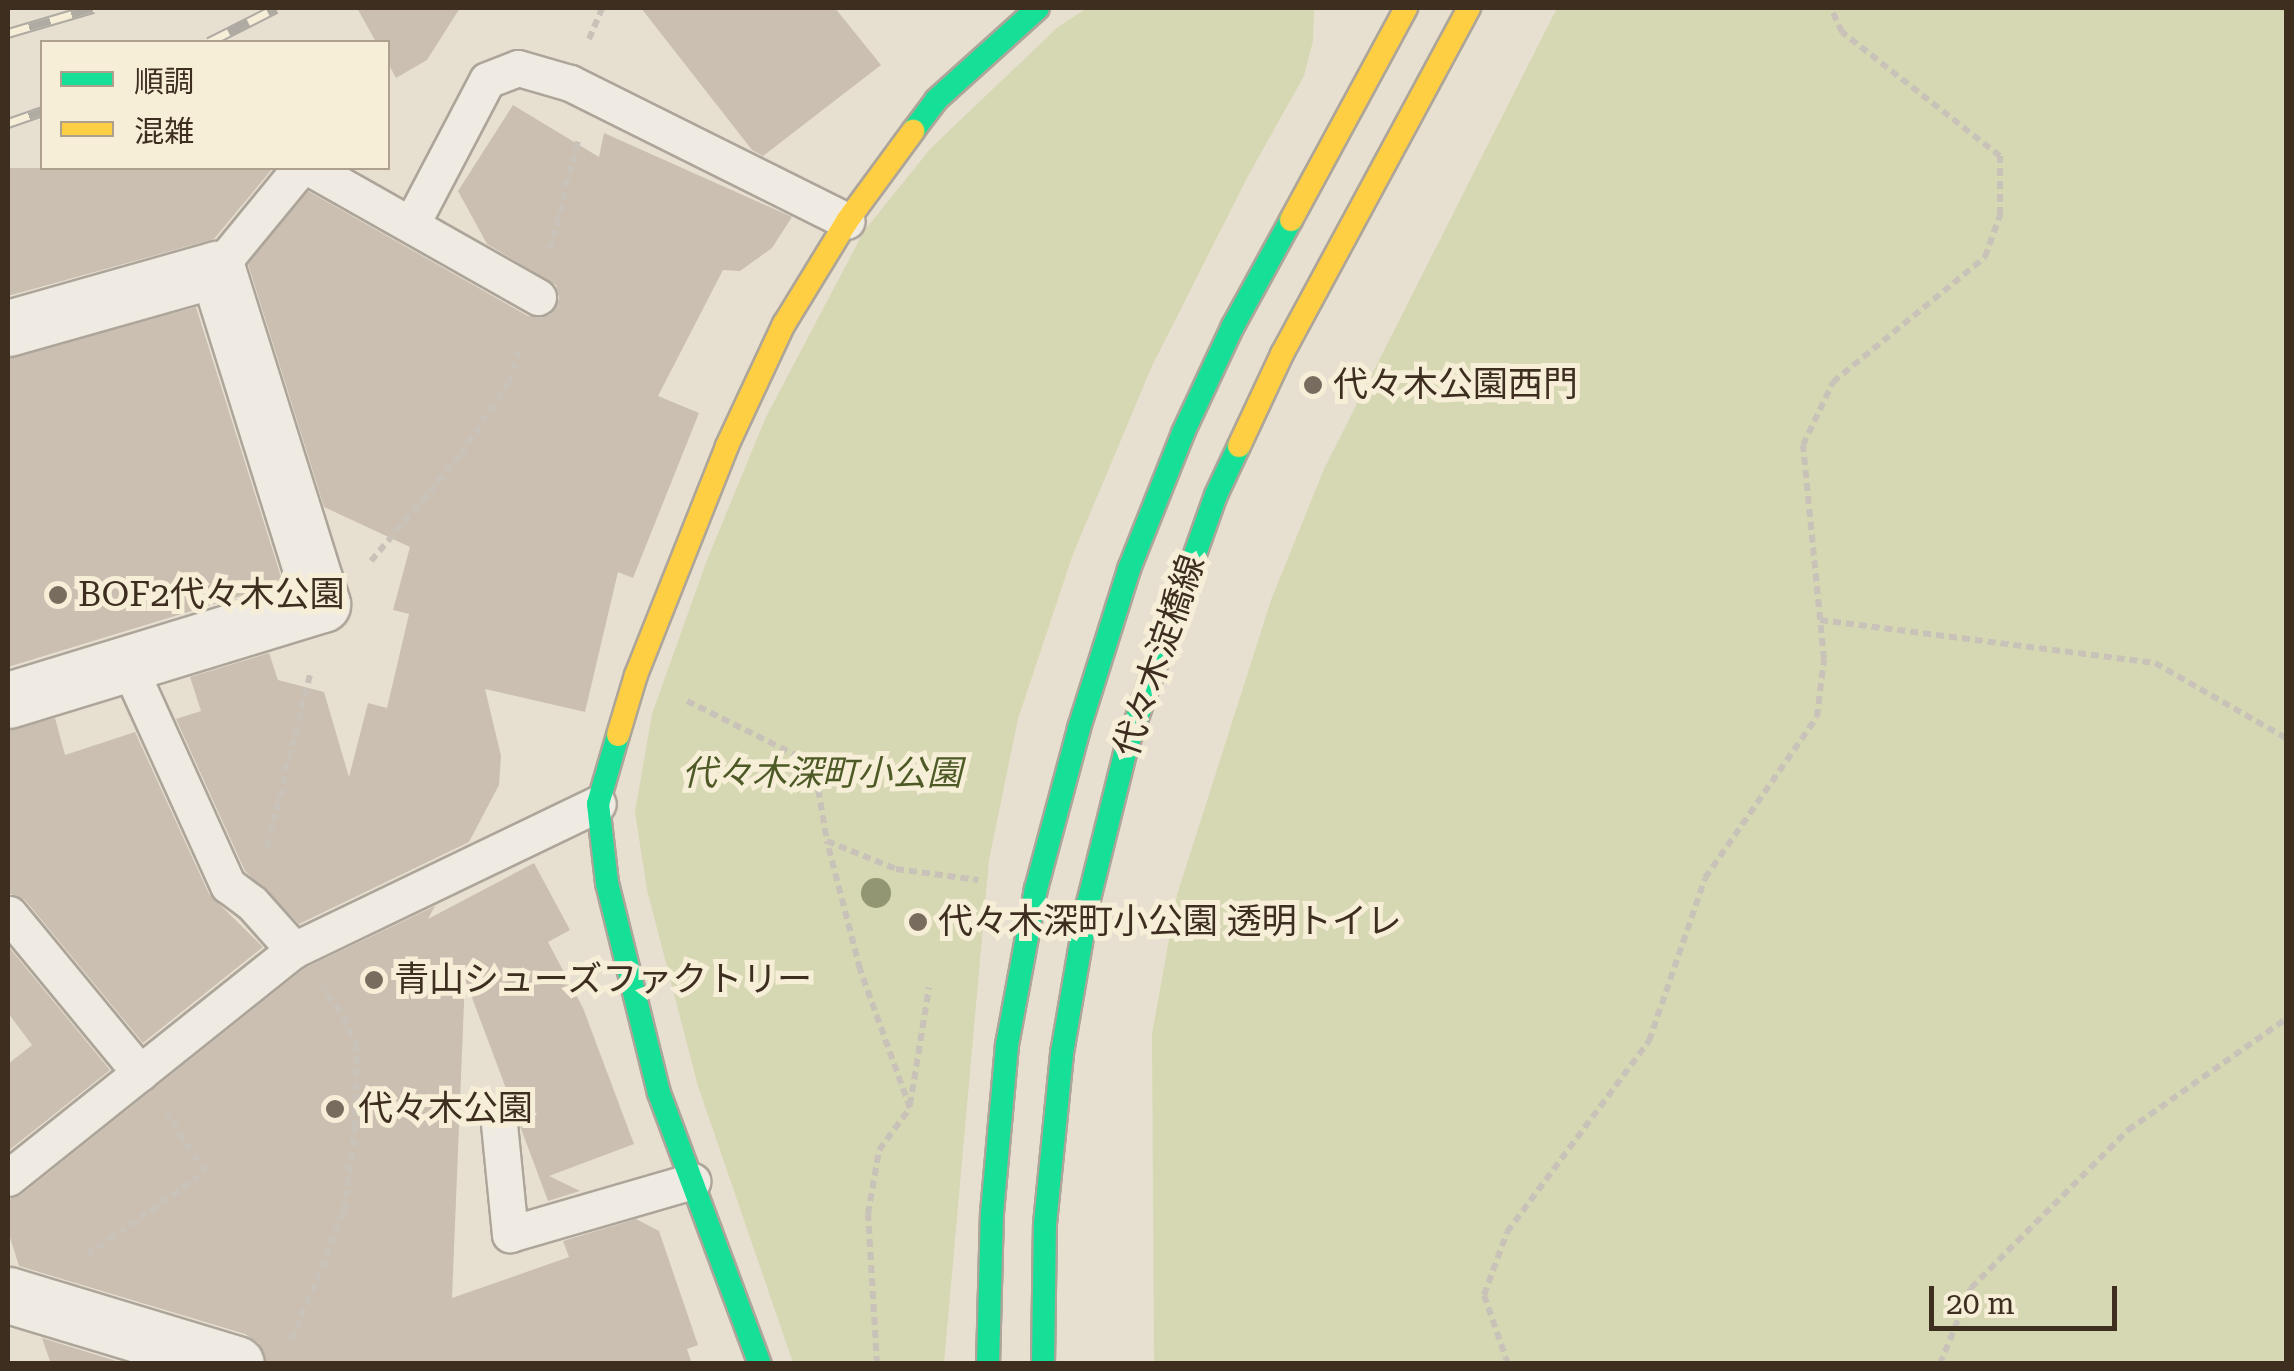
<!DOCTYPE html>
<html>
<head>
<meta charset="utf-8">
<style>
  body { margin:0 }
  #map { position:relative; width:2294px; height:1371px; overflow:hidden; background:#e7e0d1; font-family:"Roboto Serif","Noto Sans JP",serif }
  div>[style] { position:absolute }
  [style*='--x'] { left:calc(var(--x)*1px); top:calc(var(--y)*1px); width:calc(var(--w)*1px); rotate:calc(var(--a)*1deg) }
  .green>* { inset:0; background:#d6d7b3 }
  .building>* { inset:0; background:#cbbfb2 }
  .path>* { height:6px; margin-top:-3px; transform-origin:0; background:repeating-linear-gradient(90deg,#c8c2b9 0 8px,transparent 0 13px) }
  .roads { filter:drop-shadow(2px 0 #ada599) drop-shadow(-2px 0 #ada599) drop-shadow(0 2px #ada599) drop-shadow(0 -2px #ada599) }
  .lane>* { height:35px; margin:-17.5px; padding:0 17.5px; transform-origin:17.5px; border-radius:17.5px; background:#efebe3 }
  .street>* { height:55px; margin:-27.5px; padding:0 27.5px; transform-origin:27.5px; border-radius:27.5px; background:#efebe3 }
  .fast>* { height:22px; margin:-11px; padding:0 11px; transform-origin:11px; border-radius:11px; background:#16e098 }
  .slow>* { height:22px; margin:-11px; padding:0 11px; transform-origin:11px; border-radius:11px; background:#ffcf43 }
  .rail>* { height:11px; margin-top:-5.5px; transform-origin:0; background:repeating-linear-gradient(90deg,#f7eed8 0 22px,#afaaa2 0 44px); box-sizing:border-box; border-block:2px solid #afaaa2 }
  .trees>* { width:30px; height:30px; margin:-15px; border-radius:50%; background:#929673 }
  .dots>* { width:28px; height:28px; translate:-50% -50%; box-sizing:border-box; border:5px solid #f7eed8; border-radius:50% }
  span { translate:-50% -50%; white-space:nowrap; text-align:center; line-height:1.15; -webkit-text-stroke:10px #f7eed8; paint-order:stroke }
  .poi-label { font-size:35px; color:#3d2e20 }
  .left { translate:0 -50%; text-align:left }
  .street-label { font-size:35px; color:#3d2e20 }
  .park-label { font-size:35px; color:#4d5a26; font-style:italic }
  .frame { position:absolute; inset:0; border:10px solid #3d2e20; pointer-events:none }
  .legend { position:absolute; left:40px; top:40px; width:350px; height:130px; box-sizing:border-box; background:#f7eed8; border:2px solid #ada18e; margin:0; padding:12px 18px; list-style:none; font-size:30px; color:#3d2e20 }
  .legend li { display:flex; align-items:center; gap:20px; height:50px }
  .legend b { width:50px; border:2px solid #ada18e }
  .scale { position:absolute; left:1929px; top:1286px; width:188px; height:45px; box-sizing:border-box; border:5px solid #3d2e20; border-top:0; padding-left:12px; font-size:30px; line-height:35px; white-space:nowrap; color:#3d2e20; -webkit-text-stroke:8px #f7eed8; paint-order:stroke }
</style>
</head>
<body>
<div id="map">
  <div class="green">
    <i style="clip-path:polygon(1087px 8px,1314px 8px,1313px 41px,1304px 76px,1247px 178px,1152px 366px,1073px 554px,1018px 719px,989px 860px,944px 1363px,793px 1363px,698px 1086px,647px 890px,635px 812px,652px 714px,707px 560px,766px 417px,864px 231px,931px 148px,1058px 27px)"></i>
    <i style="clip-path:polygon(1557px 8px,2286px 8px,2286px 1363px,1154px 1363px,1152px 1034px,1177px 895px,1271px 600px,1324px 469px)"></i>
  </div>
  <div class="building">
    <i style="clip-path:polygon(357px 8px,460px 8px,427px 60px,396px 78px,388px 63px,388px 42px,376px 42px)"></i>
    <i style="clip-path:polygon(641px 8px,835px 8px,881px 65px,763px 156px,752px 150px)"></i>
    <i style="clip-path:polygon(513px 105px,599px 157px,604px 133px,792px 217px,772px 248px,740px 271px,723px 270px,658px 396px,699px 413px,633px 578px,618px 572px,585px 712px,485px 689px,501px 756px,499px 785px,469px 842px,299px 924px,245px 871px,176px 719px,201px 711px,190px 677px,269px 653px,278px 680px,324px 692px,349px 777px,368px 703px,387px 708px,409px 614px,393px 610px,410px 547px,324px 507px,248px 264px,308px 191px,528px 316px,550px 315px,559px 298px,556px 285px,487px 244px,458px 191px)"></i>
    <i style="clip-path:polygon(8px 168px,273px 168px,214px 239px,8px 296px)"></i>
    <i style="clip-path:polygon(196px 307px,283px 583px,8px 667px,8px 358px)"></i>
    <i style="clip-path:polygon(55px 718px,65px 755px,135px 732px,209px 894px,263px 947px,143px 1043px,25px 900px,8px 893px,8px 730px)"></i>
    <i style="clip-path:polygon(534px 863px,570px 930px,548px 942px,583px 1008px,634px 1144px,549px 1176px,580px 1191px,548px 1201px,465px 979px,452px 1298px,569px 1257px,563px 1241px,636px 1219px,659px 1231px,698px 1345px,687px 1349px,692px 1364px,266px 1364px,259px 1343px,245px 1334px,19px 1266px,8px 1231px,8px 1199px,21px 1195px,305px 968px,435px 906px,428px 919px)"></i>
    <i style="clip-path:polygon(8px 946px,110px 1070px,8px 1151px,8px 1064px,32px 1045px,8px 1013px)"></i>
    <i style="clip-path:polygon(42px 1338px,126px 1364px,51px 1364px)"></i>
  </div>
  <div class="path">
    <i style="--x:589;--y:39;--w:34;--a:-67"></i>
    <i style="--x:550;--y:250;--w:113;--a:-75.6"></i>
    <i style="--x:371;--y:561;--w:140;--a:-49.9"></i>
    <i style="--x:461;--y:454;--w:87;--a:-56.3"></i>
    <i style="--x:509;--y:382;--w:41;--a:-71.6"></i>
    <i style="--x:1820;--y:620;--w:338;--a:7.3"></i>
    <i style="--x:2155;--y:663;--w:151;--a:29.8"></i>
    <i style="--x:687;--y:701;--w:142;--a:26.4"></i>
    <i style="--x:814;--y:764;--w:78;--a:80.4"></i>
    <i style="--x:267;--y:847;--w:182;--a:-76"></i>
    <i style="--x:910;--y:1105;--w:119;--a:-80.8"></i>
    <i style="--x:87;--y:1255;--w:144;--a:-35.1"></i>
    <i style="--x:205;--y:1172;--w:69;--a:-123.2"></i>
    <i style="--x:292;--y:1340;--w:139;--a:-68"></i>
    <i style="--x:344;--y:1211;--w:83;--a:-82.4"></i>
    <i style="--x:355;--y:1129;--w:81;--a:-88.6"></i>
    <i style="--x:357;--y:1048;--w:28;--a:-111"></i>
    <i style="--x:347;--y:1022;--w:42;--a:-125.2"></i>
    <i style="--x:877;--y:1364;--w:150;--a:-93.4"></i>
    <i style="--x:868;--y:1214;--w:65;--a:-80.2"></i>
    <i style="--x:879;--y:1150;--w:52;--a:-53.6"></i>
    <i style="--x:910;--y:1108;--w:148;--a:-109.8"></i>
    <i style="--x:860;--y:969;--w:132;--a:-104.5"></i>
    <i style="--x:827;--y:841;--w:74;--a:22.1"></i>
    <i style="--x:896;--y:869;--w:83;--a:7.6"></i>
    <i style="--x:1508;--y:1364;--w:73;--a:-109.2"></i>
    <i style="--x:1484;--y:1295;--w:67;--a:-69.9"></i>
    <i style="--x:1507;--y:1232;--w:238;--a:-53.4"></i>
    <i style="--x:1649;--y:1041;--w:172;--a:-71"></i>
    <i style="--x:1705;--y:878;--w:196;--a:-55.2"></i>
    <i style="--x:1817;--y:717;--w:58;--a:-83.1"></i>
    <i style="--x:1824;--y:659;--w:215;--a:-95.6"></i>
    <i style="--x:1803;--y:445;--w:70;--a:-64.5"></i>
    <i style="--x:1833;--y:382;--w:197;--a:-39.4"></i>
    <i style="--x:1985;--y:257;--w:45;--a:-70.3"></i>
    <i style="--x:2000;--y:215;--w:59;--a:-90"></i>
    <i style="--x:2000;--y:156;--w:201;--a:-141.9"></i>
    <i style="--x:1842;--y:32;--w:26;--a:-115"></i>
    <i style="--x:1940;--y:1364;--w:82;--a:-67.8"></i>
    <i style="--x:1971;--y:1288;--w:223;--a:-45.2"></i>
    <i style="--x:2128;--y:1130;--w:193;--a:-35.1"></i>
  </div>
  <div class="roads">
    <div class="lane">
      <i style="--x:310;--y:168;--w:262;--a:29.5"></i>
      <i style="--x:412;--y:223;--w:161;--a:-62.3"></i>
      <i style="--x:487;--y:80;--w:33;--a:-21"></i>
      <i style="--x:518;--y:68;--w:54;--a:16.1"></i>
      <i style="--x:570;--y:83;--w:309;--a:26.5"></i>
      <i style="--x:217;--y:269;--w:131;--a:-50.6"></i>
      <i style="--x:128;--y:665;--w:242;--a:65.6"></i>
      <i style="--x:228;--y:885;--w:30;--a:37"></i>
      <i style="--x:252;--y:903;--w:63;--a:48.2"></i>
      <i style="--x:9;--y:914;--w:206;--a:50.5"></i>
      <i style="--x:499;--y:1124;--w:111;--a:84.3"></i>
      <i style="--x:510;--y:1234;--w:190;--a:-16.2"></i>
      <i style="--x:8;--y:1178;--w:366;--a:-38.6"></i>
      <i style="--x:294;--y:950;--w:337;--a:-25.7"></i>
    </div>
    <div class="street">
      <i style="--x:8;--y:328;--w:217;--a:-15.8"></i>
      <i style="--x:217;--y:269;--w:351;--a:72.6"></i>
      <i style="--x:322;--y:604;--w:328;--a:163"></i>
      <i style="--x:8;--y:1295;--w:238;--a:16.8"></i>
    </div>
    <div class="fast">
      <i style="--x:913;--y:131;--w:39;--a:-53"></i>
      <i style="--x:936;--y:100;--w:137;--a:-42"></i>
      <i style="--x:618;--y:735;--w:72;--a:106.2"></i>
      <i style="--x:598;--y:804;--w:80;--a:83.5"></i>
      <i style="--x:607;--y:883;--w:216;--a:76.1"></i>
      <i style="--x:659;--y:1093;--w:289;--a:69.6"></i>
      <i style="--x:988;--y:1364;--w:151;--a:-88.5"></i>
      <i style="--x:992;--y:1213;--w:169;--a:-84.9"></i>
      <i style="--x:1007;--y:1045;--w:159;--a:-79.5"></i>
      <i style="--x:1036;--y:889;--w:167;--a:-75"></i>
      <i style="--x:1079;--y:728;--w:167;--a:-72.5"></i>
      <i style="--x:1129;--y:569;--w:146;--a:-68.3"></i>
      <i style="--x:1183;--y:433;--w:118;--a:-65"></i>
      <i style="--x:1233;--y:326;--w:121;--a:-61.3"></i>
      <i style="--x:1043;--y:1364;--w:140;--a:-89.2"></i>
      <i style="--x:1045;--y:1224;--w:172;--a:-84.3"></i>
      <i style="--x:1062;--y:1053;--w:152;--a:-80.2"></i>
      <i style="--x:1088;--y:903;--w:159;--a:-76.1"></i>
      <i style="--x:1126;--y:749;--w:269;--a:-70.5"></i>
      <i style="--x:1216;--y:495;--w:54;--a:-64.9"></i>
    </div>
    <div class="slow">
      <i style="--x:1291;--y:220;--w:241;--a:-61.5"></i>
      <i style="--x:1239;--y:446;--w:102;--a:-64.9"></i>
      <i style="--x:1282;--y:354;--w:393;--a:-61.6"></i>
      <i style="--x:618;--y:735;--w:63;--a:-73.3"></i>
      <i style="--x:636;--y:675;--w:246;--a:-68.3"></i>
      <i style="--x:727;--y:446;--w:135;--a:-65"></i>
      <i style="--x:784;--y:324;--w:121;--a:-58.5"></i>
      <i style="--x:847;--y:221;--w:112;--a:-53.7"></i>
    </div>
  </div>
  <div class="rail">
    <i style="--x:8;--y:33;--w:89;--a:-16.4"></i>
    <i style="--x:209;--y:42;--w:75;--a:-26.9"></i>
    <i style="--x:8;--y:123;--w:36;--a:-19"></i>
  </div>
  <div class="trees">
    <i style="left:876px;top:893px"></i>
  </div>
  <div class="dots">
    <i style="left:1313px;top:385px;background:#786c5e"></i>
    <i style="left:58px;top:595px;background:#786c5e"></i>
    <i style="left:918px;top:922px;background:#786c5e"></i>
    <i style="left:374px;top:980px;background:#786c5e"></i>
    <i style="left:335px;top:1109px;background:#786c5e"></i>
  </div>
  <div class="poi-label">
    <span class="left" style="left:1333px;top:385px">代々木公園西門</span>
    <span class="left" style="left:78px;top:595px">BOF2代々木公園</span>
    <span class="left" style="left:938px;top:922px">代々木深町小公園 透明トイレ</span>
    <span class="left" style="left:394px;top:980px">青山シューズファクトリー</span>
    <span class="left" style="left:358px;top:1109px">代々木公園</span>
  </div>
  <div class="street-label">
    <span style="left:1160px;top:656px;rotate:-71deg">代々木淀橋線</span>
  </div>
  <div class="park-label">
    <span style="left:822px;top:774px">代々木深町小公園</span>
  </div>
  <div class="frame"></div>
  <ul class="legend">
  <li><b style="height:12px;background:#16e098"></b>順調</li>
  <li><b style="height:12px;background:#ffcf43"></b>混雑</li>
  </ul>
  <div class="scale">20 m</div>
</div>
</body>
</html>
